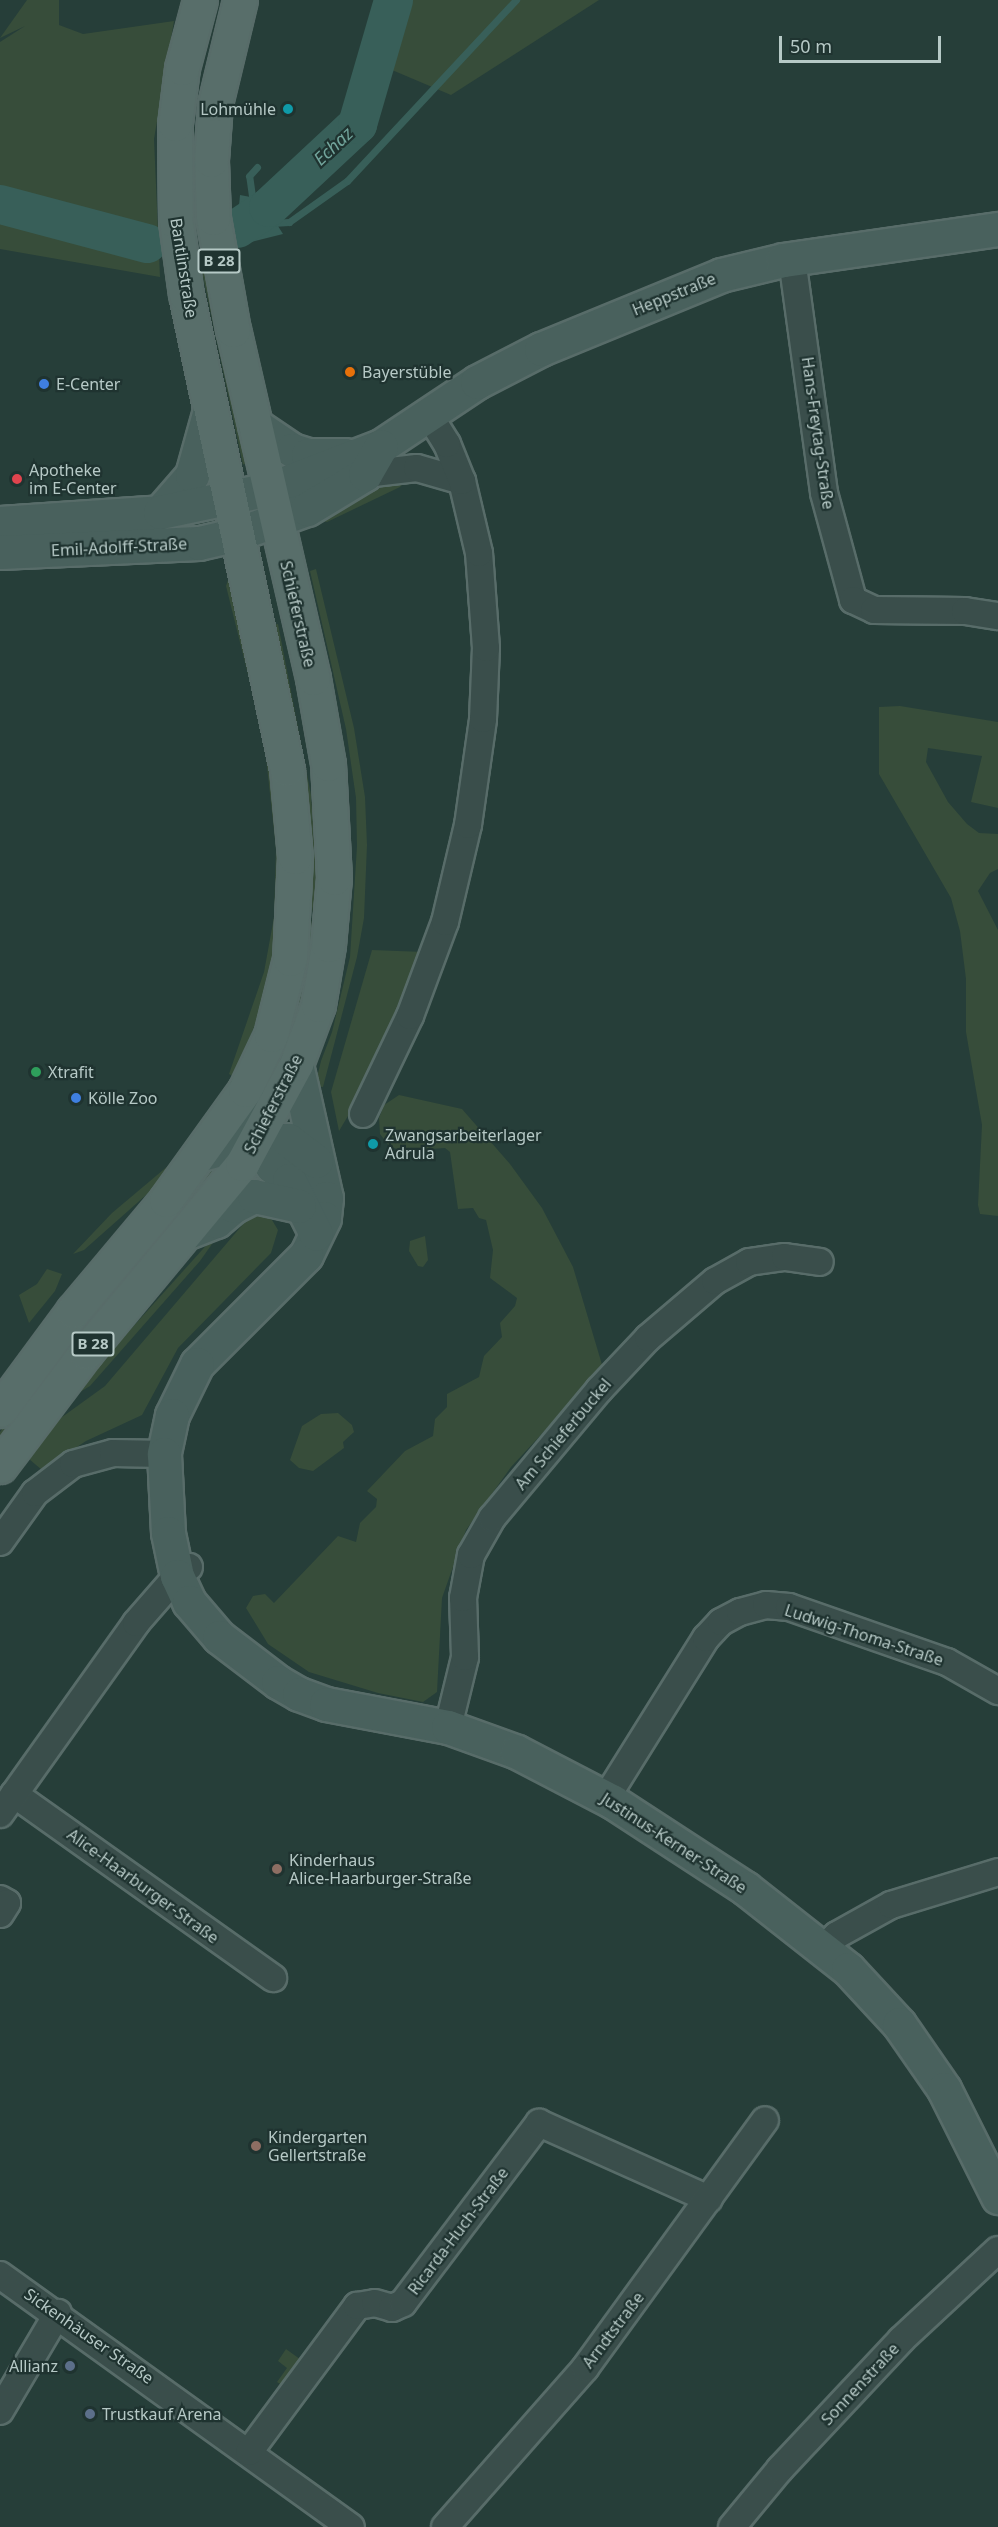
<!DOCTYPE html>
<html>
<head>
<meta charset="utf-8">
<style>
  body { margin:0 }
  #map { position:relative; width:998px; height:2527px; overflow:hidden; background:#263e39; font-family:"Noto Sans",sans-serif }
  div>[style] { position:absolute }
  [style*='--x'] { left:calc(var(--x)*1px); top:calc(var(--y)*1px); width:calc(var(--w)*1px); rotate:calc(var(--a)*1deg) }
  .green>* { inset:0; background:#374d3a; transform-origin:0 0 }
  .water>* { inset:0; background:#385f59 }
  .stream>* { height:7px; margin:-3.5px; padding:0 3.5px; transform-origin:3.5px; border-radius:3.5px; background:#385f59 }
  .river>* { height:39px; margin:-19.5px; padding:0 19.5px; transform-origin:19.5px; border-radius:19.5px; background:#385f59 }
  .roads { filter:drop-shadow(2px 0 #586c69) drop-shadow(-2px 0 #586c69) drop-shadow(0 2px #586c69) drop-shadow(0 -2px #586c69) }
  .street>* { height:26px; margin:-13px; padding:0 13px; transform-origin:13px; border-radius:13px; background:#3a4e4b }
  .secondary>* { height:33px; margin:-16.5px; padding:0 16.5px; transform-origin:16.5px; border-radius:16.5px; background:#49615d }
  .primary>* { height:33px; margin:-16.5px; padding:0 16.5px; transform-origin:16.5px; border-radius:16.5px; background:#586e6a }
  .dots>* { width:16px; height:16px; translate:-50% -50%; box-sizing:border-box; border:3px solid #1f3330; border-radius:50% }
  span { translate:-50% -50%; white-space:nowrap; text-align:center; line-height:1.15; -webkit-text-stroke:4.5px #1f3330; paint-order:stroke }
  .shield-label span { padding:2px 4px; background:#1f3330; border:2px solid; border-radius:4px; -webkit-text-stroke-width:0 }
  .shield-label { font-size:15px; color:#b6c9c6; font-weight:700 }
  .poi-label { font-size:16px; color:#b6c9c6 }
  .right { translate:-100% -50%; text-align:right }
  .left { translate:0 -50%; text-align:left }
  .street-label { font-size:16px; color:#b6c9c6 }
  .water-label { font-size:18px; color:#72a59c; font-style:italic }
  .scale { position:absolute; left:779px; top:36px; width:162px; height:27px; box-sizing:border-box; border:3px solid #b6c9c6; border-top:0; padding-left:8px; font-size:18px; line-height:21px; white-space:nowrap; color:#b6c9c6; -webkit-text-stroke:4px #1f3330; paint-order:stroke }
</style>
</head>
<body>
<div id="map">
  <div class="green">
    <i style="clip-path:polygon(27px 0,59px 0,59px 25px,83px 34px,174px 21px,154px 139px,160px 277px,0 249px,0 42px,25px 26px,0 38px)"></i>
    <i style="clip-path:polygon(381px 0,599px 0,451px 95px,359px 56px)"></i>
    <i style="left:211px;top:271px;width:196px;height:9px;rotate:78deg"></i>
    <i style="clip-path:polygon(407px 478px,400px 487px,327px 522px,320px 520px,363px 494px)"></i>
    <i style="clip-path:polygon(316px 569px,354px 728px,365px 797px,367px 845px,364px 918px,357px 957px,323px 1087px,315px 1086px,321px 1061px,332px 1032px,350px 957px,357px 846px,356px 798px,346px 729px,310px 571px)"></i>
    <i style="clip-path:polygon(229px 577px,235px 589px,280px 791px,281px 917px,259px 1015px,234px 1077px,229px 1074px,264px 972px,274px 917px,276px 849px,264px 739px,226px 586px)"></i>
    <i style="clip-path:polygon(278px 624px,311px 795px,317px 881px,314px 961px,293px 1041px,263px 1090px,299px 1000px,313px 913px,269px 626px)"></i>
    <i style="clip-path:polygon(900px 706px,998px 722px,998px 808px,971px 802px,982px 756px,928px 748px,926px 762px,948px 802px,967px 824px,979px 833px,998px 834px,998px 869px,990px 873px,978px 891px,998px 930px,998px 1216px,980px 1214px,978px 1205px,982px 1125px,966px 1032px,966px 979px,960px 931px,951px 898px,879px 774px,879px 707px)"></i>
    <i style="clip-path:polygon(372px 950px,424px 952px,367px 1084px,339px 1131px,331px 1092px)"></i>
    <i style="clip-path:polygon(399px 1095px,462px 1109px,510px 1164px,542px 1208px,573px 1267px,603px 1368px,511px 1467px,466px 1530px,442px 1598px,437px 1692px,423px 1702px,378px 1693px,309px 1672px,268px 1644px,246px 1608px,253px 1596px,265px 1594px,274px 1603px,338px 1536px,356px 1542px,360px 1523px,376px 1507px,377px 1499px,367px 1491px,405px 1451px,433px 1436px,435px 1419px,447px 1407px,447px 1394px,479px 1377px,484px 1356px,502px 1337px,500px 1323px,515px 1306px,517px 1298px,490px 1278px,493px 1250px,486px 1220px,479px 1218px,473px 1208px,458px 1209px,450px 1152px,445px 1148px,402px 1151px,389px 1146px,380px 1134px,379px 1118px,384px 1105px)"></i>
    <i style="clip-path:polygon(202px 1120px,204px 1126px,163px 1180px,84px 1250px,73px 1254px,112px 1213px,169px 1165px)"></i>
    <i style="clip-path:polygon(231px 1152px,0 1446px,0 1432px,43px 1368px,196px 1178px)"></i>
    <i style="clip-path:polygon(259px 1214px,272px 1220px,278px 1230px,271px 1253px,178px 1348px,142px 1415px,86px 1441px,42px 1470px,29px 1459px,58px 1420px,105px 1386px,250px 1216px)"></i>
    <i style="clip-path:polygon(229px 1220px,200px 1261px,90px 1386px,67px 1400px)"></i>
    <i style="clip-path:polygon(425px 1236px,428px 1260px,423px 1267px,418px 1266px,409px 1251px,410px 1241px)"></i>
    <i style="clip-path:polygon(47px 1269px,62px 1274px,55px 1291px,29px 1323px,19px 1295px,37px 1284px)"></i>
    <i style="clip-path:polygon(338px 1413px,352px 1425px,354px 1432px,343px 1442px,344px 1448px,313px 1471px,299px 1468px,290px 1460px,302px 1426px,321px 1414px)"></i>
    <i style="clip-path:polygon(286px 2349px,304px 2362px,285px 2387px,277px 2382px,287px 2368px,278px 2361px)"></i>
  </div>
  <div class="water">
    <i style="clip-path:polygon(240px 195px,261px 199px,283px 234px,243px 244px,237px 228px)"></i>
  </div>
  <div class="stream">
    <i style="--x:253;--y:203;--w:27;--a:-98"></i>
    <i style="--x:249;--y:176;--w:12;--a:-48"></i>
    <i style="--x:272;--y:223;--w:17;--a:-3"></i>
    <i style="--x:289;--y:222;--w:71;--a:-35.3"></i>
    <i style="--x:347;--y:181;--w:248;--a:-47"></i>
  </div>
  <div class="river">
    <i style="--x:0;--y:204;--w:152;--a:14.9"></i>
    <i style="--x:237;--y:228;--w:37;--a:-34"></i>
    <i style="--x:268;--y:207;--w:122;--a:-43"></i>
    <i style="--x:357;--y:124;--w:129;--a:-73.8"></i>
  </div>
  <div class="roads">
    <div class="street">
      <i style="--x:792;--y:259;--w:236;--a:82.2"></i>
      <i style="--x:824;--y:493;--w:111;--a:74.8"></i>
      <i style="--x:853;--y:600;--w:23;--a:25"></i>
      <i style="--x:874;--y:610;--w:91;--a:0.6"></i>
      <i style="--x:965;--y:611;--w:33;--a:9"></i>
      <i style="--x:365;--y:474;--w:52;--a:-6.6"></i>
      <i style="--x:417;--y:468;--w:47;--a:16.1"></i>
      <i style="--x:363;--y:1114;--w:109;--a:-64.4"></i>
      <i style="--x:410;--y:1016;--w:100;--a:-69.6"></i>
      <i style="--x:445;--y:922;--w:100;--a:-76.7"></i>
      <i style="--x:468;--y:825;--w:107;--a:-81.9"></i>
      <i style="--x:483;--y:719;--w:71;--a:-87.6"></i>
      <i style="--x:486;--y:648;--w:95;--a:-94.2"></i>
      <i style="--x:479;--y:553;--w:74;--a:-103.3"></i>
      <i style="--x:462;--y:481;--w:40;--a:-112"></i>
      <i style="--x:447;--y:444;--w:36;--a:-122"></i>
      <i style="--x:0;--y:1542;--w:60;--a:-54.5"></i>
      <i style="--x:35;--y:1493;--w:48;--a:-37.3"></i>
      <i style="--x:73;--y:1464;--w:41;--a:-15.4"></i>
      <i style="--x:113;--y:1453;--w:51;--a:1.1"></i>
      <i style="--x:448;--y:1727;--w:72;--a:-76.3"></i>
      <i style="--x:465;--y:1657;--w:59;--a:-91.9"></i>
      <i style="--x:463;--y:1598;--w:44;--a:-79.5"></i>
      <i style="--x:471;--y:1555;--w:43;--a:-60.4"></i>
      <i style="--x:492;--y:1518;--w:167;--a:-50.1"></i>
      <i style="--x:599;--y:1390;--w:71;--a:-46.7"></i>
      <i style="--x:648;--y:1338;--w:88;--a:-40.4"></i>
      <i style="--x:715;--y:1281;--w:39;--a:-29"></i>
      <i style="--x:749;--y:1262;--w:36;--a:-8"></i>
      <i style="--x:785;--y:1257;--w:35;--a:8"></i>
      <i style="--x:14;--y:1794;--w:318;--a:35.4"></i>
      <i style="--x:606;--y:1798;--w:189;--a:-58"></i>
      <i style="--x:706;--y:1638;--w:22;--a:-47"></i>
      <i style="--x:721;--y:1622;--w:21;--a:-28"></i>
      <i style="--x:740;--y:1612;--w:27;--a:-15"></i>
      <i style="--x:766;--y:1605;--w:23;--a:5"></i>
      <i style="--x:789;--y:1607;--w:167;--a:19.2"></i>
      <i style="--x:947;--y:1662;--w:59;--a:29.6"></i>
      <i style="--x:0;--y:1814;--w:234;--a:-54.5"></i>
      <i style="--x:136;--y:1623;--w:62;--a:-48.9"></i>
      <i style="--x:177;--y:1576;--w:15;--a:-37"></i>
      <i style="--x:0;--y:1899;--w:8;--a:30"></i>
      <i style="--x:7;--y:1903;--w:13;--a:122"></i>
      <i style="--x:824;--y:1948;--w:18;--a:-45"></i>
      <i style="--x:837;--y:1935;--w:62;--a:-29.1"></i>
      <i style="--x:891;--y:1905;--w:112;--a:-17.1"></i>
      <i style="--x:0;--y:2275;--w:432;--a:35.7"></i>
      <i style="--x:0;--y:2411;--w:114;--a:-59.4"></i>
      <i style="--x:249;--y:2452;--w:182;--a:-53.5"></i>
      <i style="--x:357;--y:2306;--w:18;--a:-9"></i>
      <i style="--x:375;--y:2303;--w:18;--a:16"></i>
      <i style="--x:392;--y:2308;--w:12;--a:-24"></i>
      <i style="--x:403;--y:2303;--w:226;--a:-52.9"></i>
      <i style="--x:539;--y:2123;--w:186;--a:24.1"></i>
      <i style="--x:445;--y:2527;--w:212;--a:-48.6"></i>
      <i style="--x:585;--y:2368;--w:306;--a:-54"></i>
      <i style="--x:732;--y:2527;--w:75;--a:-50.4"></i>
      <i style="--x:780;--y:2469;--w:177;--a:-46.8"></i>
      <i style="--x:901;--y:2340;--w:132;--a:-42.9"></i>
    </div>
    <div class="secondary">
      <i style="--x:255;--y:425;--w:45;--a:34"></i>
      <i style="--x:292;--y:450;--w:17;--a:17"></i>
      <i style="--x:308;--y:455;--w:37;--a:0"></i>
      <i style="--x:160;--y:512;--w:49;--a:-49.1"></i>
      <i style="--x:192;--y:475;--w:67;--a:-74.5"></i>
      <i style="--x:0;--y:523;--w:160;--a:-3.9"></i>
      <i style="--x:160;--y:512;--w:111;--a:-11.9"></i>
      <i style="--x:269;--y:489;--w:120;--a:-21"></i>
      <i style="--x:381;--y:446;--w:115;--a:-33.7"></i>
      <i style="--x:477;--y:382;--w:72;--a:-27.3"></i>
      <i style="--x:541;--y:349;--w:195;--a:-22.3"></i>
      <i style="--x:721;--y:275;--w:64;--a:-13.6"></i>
      <i style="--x:783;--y:260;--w:217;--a:-8.2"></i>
      <i style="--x:0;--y:552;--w:199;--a:-2.6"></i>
      <i style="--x:199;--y:543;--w:39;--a:-13"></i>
      <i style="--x:237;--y:534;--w:74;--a:-19.7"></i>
      <i style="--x:307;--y:509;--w:68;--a:-31.1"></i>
      <i style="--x:365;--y:474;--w:32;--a:-60"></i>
      <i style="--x:296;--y:1064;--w:137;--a:77.4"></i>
      <i style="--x:326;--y:1198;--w:20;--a:96"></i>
      <i style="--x:324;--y:1218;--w:41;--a:115.9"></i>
      <i style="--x:306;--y:1255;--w:154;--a:135"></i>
      <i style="--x:197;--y:1364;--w:57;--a:116.1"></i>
      <i style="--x:172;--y:1415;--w:40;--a:102"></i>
      <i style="--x:164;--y:1454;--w:79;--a:87.1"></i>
      <i style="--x:168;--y:1533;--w:44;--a:78.2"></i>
      <i style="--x:177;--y:1576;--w:29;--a:65"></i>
      <i style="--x:189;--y:1602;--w:46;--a:49.4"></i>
      <i style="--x:219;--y:1637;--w:74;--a:37.3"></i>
      <i style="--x:278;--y:1682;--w:24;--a:30"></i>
      <i style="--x:299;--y:1694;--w:29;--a:20"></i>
      <i style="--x:326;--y:1704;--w:124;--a:10.7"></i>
      <i style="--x:448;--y:1727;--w:73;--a:19.9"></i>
      <i style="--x:517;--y:1752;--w:108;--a:27.5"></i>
      <i style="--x:613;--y:1802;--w:158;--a:33.1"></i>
      <i style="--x:745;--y:1888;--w:131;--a:38.2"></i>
      <i style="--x:848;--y:1969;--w:75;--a:47.2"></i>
      <i style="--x:899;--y:2024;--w:79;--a:55.3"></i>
      <i style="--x:944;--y:2089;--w:121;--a:63.4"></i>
      <i style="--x:245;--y:1090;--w:51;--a:78.7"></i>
      <i style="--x:255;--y:1140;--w:31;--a:57"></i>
      <i style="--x:272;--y:1166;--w:22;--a:39"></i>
      <i style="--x:289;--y:1180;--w:60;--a:63.4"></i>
      <i style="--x:201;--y:1154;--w:56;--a:-14.5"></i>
      <i style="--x:255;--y:1140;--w:33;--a:0"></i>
      <i style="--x:288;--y:1140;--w:35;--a:37"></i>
      <i style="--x:190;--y:1231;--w:28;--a:-21"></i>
      <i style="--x:216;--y:1221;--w:23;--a:-40"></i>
      <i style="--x:234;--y:1206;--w:22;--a:-27"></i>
      <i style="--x:254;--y:1196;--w:46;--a:12.5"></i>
    </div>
    <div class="primary">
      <i style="--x:0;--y:1410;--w:123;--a:-53.6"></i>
      <i style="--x:73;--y:1311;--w:145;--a:-50"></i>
      <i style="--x:166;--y:1200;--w:135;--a:-54.3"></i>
      <i style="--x:245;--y:1090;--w:61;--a:-64.7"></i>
      <i style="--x:271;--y:1035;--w:78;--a:-76"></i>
      <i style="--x:290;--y:959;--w:102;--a:-87.2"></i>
      <i style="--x:295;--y:857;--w:88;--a:-95.2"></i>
      <i style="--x:287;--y:769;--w:485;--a:-102"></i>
      <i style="--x:186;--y:295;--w:74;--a:-97.8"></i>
      <i style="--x:176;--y:222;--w:98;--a:-90.6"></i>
      <i style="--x:175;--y:124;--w:56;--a:-82.9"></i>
      <i style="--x:182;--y:68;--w:70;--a:-75.2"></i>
      <i style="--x:0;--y:1466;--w:143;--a:-53"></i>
      <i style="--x:86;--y:1352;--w:244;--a:-50.3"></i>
      <i style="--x:242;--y:1164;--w:114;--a:-61.6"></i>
      <i style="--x:296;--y:1064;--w:63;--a:-69.6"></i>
      <i style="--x:318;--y:1005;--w:61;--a:-80.5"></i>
      <i style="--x:328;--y:945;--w:67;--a:-84.9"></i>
      <i style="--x:334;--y:878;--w:114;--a:-93"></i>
      <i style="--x:328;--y:764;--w:87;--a:-99.9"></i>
      <i style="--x:313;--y:678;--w:357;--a:-102.9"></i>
      <i style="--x:233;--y:330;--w:114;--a:-100.1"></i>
      <i style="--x:213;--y:218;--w:58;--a:-92"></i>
      <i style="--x:211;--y:160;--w:56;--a:-85.9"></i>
      <i style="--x:215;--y:104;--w:107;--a:-76.5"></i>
    </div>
  </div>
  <div class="dots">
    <i style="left:288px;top:109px;background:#0f9aa8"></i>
    <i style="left:350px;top:372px;background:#e8710a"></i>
    <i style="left:44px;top:384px;background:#3f7fe0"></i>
    <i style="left:17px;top:479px;background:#e0444e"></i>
    <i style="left:36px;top:1072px;background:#2e9e5b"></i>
    <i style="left:76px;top:1098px;background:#3f7fe0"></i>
    <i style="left:373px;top:1144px;background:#0f9aa8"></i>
    <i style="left:277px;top:1869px;background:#8d6e63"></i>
    <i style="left:256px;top:2146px;background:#8d6e63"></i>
    <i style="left:70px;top:2366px;background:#5c6f8a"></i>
    <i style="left:90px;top:2414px;background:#5c6f8a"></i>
  </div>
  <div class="shield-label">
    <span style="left:219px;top:261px">B 28</span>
    <span style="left:93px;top:1344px">B 28</span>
  </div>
  <div class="poi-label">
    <span class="right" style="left:276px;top:109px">Lohmühle</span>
    <span class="left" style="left:362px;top:372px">Bayerstüble</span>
    <span class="left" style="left:56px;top:384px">E-Center</span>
    <span class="left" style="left:29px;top:479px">Apotheke<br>im E-Center</span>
    <span class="left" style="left:48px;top:1072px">Xtrafit</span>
    <span class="left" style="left:88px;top:1098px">Kölle Zoo</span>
    <span class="left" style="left:385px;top:1144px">Zwangsarbeiterlager<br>Adrula</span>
    <span class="left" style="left:289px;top:1869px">Kinderhaus<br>Alice-Haarburger-Straße</span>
    <span class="left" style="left:268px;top:2146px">Kindergarten<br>Gellertstraße</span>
    <span class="right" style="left:58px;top:2366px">Allianz</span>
    <span class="left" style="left:102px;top:2414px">Trustkauf Arena</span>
  </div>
  <div class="street-label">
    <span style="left:184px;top:268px;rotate:81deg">Bantlinstraße</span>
    <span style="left:674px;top:294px;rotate:-22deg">Heppstraße</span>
    <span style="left:818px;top:433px;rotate:82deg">Hans-Freytag-Straße</span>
    <span style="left:119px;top:547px;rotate:-3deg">Emil-Adolff-Straße</span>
    <span style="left:298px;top:614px;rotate:77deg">Schieferstraße</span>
    <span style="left:273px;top:1104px;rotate:-63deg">Schieferstraße</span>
    <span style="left:563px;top:1434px;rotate:-50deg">Am Schieferbuckel</span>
    <span style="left:864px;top:1635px;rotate:18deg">Ludwig-Thoma-Straße</span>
    <span style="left:674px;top:1843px;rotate:33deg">Justinus-Kerner-Straße</span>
    <span style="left:143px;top:1886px;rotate:36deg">Alice-Haarburger-Straße</span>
    <span style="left:458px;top:2231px;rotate:-53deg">Ricarda-Huch-Straße</span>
    <span style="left:613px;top:2330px;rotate:-53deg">Arndtstraße</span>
    <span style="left:89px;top:2336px;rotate:35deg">Sickenhäuser Straße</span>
    <span style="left:860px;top:2384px;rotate:-47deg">Sonnenstraße</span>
  </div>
  <div class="water-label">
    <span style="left:333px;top:146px;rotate:-43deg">Echaz</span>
  </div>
  <div class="scale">50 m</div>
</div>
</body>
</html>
